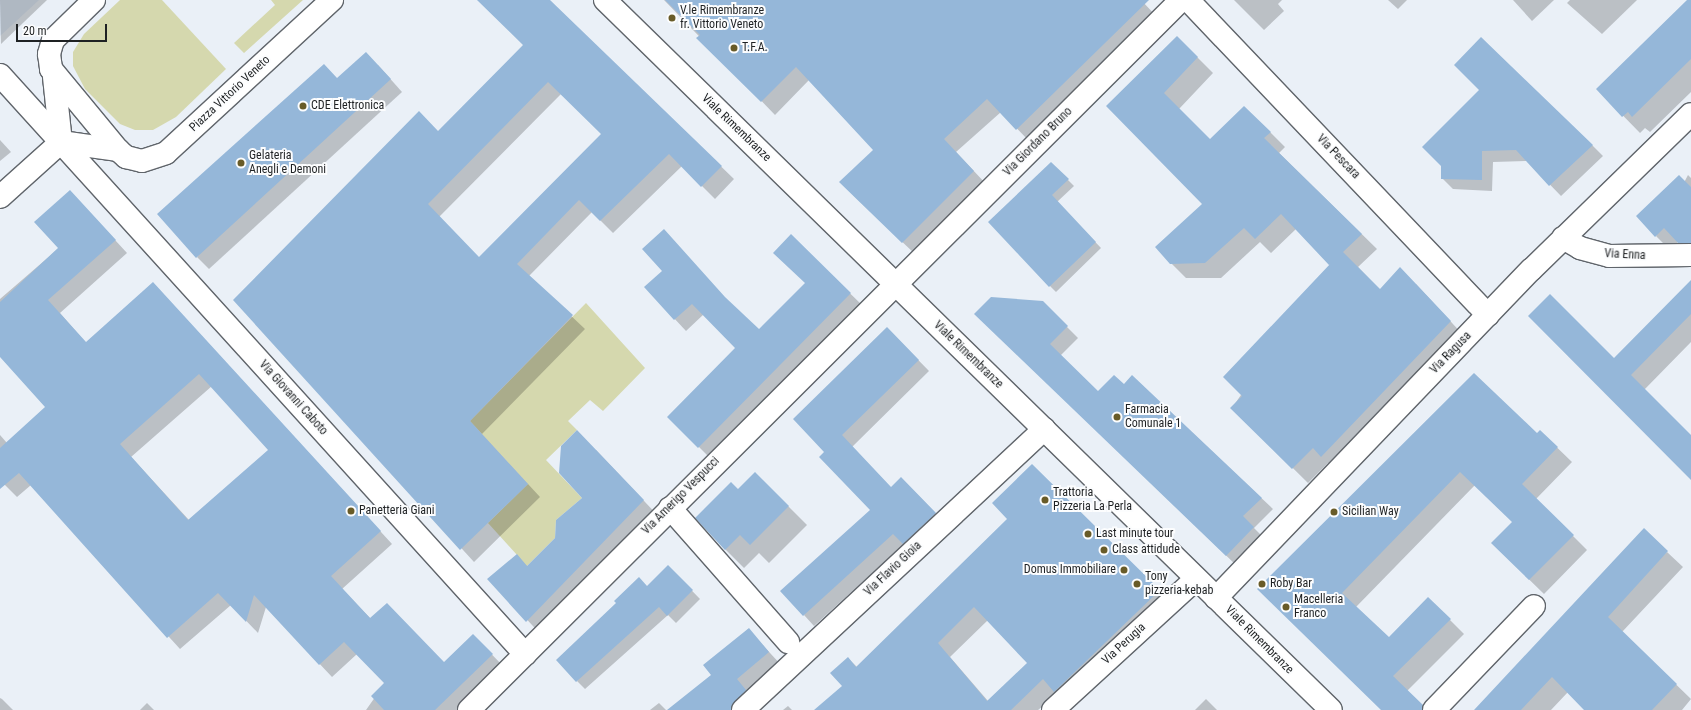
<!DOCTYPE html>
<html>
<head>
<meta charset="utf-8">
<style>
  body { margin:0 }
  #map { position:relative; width:1691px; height:710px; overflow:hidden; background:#eaf0f7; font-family:"Roboto Condensed",sans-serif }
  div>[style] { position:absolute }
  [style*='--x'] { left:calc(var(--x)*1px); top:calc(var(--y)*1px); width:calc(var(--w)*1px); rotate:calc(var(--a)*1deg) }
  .built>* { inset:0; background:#dbe6f3 }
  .green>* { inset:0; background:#d5d8ae }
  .shadow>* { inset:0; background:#0003 }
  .building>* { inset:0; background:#95b7d9 }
  .roads { filter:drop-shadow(1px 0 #60656b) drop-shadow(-1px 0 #60656b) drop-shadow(0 1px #60656b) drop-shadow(0 -1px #60656b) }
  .minor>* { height:22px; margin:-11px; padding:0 11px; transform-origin:11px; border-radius:11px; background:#fff }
  .dots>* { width:11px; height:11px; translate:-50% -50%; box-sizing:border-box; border:2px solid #fcfdfe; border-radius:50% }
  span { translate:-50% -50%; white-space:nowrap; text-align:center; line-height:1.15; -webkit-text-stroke:4px #fcfdfe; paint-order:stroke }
  .poi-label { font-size:12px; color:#1e2123 }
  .left { translate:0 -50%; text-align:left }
  .right { translate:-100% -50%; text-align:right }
  .street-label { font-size:12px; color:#1e2123 }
  .scale { position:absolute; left:16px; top:24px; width:91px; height:18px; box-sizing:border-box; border:2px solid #1e2123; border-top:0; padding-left:5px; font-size:12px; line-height:14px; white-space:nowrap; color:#1e2123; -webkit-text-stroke:3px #fcfdfe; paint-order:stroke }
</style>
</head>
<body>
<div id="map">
  <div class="built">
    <i style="clip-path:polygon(0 0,39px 0,0 36px)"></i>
  </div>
  <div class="green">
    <i style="clip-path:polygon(120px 0,162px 0,226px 69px,176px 117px,153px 130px,135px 130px,120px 124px,85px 89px,73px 66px,73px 52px,84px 34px)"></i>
    <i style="clip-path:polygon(271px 0,303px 0,244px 53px,234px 43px,275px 5px)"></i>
    <i style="clip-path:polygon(586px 303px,645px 368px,603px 411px,590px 400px,568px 421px,577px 430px,546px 460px,582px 498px,556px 520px,555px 538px,527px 566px,488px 523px,528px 484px,470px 421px)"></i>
  </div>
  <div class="shadow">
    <i style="clip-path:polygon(0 0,47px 0,1px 44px)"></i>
    <i style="clip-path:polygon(evenodd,478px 0,549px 0,734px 179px,715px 199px,682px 166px,613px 233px,592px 212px,529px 276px,585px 329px,482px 434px,540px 497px,474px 562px,235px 300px,438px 132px,524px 45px,478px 0,562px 93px,602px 134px,479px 258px,439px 217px,562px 93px)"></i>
    <i style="clip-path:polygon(664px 0,1141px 0,1158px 18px,1030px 142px,1001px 112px,956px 152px,987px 185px,916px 255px,853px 195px,874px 150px,809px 80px,775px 115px)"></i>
    <i style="clip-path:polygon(1234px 0,1282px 0,1278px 4px,1284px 11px,1264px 30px)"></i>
    <i style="clip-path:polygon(1388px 0,1407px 0,1398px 9px)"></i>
    <i style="clip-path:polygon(1513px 0,1554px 0,1532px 21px)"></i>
    <i style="clip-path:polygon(1570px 0,1637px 0,1602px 34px,1567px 3px)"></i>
    <i style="clip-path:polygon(1688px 0,1691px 0,1691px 92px,1650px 132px,1645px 128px,1640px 133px,1597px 89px)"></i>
    <i style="clip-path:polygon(1177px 37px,1213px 73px,1179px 109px,1210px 141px,1270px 132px,1285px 147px,1279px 153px,1377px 249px,1358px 267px,1380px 290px,1416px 284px,1465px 337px,1337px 471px,1328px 463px,1308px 483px,1232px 408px,1330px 265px,1296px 229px,1271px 253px,1260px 242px,1221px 278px,1186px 278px,1171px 263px,1203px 204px,1108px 106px)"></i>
    <i style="clip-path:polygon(378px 65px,402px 92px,209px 269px,197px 257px,338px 79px)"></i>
    <i style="clip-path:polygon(0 140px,11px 152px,0 161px)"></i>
    <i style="clip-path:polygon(1592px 145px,1603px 156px,1561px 196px,1527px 161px,1493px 162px,1492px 191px,1453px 189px,1442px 178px,1442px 166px,1423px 147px)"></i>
    <i style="clip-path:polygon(1051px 163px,1074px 186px,1057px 202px,1101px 248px,1056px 292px,1050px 286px)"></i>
    <i style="clip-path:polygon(1688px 175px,1691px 178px,1691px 254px,1678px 242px,1670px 250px,1656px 236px)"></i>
    <i style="clip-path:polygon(evenodd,70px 191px,127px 253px,60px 313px,86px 343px,153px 283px,392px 544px,342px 589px,371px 619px,444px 663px,473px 635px,504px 667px,461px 710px,366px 710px,385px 683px,357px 654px,332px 677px,266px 607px,258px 633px,231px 605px,180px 649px,31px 485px,17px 497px,0 480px,0 435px,7px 443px,46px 407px,0 356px,0 299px,59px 248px,70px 191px,212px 386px,270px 450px,189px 520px,131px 457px,212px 386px)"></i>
    <i style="clip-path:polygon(791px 236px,862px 305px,710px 458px,669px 417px,736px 348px,704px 314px,686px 331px,645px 287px,731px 305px,759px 331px,806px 283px)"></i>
    <i style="clip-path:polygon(1691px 282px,1691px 342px,1644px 390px,1691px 437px,1691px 478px,1614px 360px)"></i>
    <i style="clip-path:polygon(1042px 302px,1078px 338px,1060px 356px,1098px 393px,1124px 385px,1132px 376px,1273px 509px,1254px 528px,1264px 538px,1237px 566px,987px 325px)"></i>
    <i style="clip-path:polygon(887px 328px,929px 371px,852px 447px,891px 488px,912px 489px,946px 524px,914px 554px,904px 544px,814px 626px,804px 615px,871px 510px,825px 452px)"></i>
    <i style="clip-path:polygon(1474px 374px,1537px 435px,1540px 431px,1572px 462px,1536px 499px,1587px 550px,1544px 594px,1492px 543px,1513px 522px,1475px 485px,1356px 607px,1389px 638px,1428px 598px,1464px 634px,1407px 691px,1426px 710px,1382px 710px,1273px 603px)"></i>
    <i style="clip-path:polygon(596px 450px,662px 520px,546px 640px,489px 579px,517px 555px,528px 567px,556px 538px,584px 498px)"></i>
    <i style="clip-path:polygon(evenodd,1032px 465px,1172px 604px,1038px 710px,816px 710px,843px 686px,848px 658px,857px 667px,1008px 519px,1032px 465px,988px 620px,1028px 663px,988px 701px,950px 657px,988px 620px)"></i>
    <i style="clip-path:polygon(738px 490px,788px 506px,807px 525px,769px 563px,759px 553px,744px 568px,725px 549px)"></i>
    <i style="clip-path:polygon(1667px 552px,1683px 567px,1622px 632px,1691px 699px,1682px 710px,1585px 710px,1568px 692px,1551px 710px,1476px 710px)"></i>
    <i style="clip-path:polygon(668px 566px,700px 599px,676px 623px,668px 615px,585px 689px,577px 681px,647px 587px)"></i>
    <i style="clip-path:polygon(748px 629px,782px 666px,753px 710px,669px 710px,712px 675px)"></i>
    <i style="clip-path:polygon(0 698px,2px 699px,13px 710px,0 710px)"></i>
    <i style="clip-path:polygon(1206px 699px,1217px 710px,1195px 710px)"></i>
    <i style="clip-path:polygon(147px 703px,154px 710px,140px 710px)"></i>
    <i style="clip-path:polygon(659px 703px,666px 710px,650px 710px)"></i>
    <i style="clip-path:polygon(788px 706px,792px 710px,783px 710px)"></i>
  </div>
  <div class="building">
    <i style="clip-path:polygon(evenodd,477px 0,550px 0,722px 166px,701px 187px,669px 154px,600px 221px,579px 200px,517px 264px,573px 315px,470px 421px,528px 484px,460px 550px,233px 300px,419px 111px,438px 131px,523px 45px,477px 0,548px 82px,601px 134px,479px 257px,428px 204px,548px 82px)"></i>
    <i style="clip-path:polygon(665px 0,1149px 0,1016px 130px,987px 99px,944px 139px,974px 171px,902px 243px,839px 182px,873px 150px,796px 67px,761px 102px,696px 38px,700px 35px)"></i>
    <i style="clip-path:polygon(1687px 0,1691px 0,1691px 59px,1632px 117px,1628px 112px,1622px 117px,1596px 89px)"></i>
    <i style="clip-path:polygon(1177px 36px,1198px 57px,1164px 93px,1210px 139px,1244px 106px,1271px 132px,1264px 138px,1362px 234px,1343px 252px,1380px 289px,1400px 267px,1451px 321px,1321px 457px,1313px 448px,1292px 469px,1230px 408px,1242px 396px,1223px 377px,1331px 263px,1329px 265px,1281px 214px,1255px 239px,1244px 228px,1205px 263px,1170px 264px,1155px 247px,1202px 204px,1106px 106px)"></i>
    <i style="clip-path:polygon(1481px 37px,1593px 145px,1549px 186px,1516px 150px,1482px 151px,1482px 180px,1441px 179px,1441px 166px,1422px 147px,1479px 90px,1454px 65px)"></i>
    <i style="clip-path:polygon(366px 52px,391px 79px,196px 258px,157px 214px,324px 64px,337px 78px)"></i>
    <i style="clip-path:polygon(1051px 162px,1069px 179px,1052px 195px,1096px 242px,1049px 287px,988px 222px)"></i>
    <i style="clip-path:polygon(1679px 175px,1691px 187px,1691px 243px,1678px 243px,1664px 228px,1655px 237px,1636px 216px)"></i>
    <i style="clip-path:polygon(evenodd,70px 190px,116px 240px,48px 300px,86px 342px,153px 282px,381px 531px,331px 576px,370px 618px,387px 603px,444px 662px,473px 634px,493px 654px,435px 710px,384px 710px,371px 696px,384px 683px,344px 642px,319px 665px,254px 595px,246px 622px,218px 593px,167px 638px,19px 473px,0 489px,0 448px,45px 407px,0 357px,0 302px,58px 248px,34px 222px,70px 190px,199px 374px,268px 450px,188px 520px,120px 444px,199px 374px)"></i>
    <i style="clip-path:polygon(664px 229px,725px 297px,759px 329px,805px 283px,773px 253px,791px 234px,851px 293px,698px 448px,667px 417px,735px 348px,692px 304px,674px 320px,644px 287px,662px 271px,642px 249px)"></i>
    <i style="clip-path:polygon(1691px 280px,1691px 314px,1631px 375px,1691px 435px,1691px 480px,1528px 316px,1550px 294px,1614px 358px)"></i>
    <i style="clip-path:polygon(991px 297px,1043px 301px,1068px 326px,1050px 344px,1098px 391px,1114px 375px,1124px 384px,1132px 375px,1262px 498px,1243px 516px,1254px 527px,1226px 556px,974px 314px)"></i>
    <i style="clip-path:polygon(887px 327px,919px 360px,842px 435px,891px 487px,901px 477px,936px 513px,903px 544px,893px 534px,803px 616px,780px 591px,870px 510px,819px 457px,824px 452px,793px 419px)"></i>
    <i style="clip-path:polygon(1474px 373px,1537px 433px,1540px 430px,1558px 447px,1522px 484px,1574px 535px,1529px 580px,1491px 543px,1512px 522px,1460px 472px,1342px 593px,1389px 637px,1428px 597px,1451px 619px,1393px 676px,1423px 705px,1422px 710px,1381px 710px,1257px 589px)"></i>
    <i style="clip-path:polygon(577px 430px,644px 500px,526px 622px,487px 579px,517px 554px,527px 566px,555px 538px,556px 520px,582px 498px,559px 473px,561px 446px)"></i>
    <i style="clip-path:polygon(evenodd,1032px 464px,1160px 590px,1054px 692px,1043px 679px,1011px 710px,814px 710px,842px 686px,830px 673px,848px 657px,856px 667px,1007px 519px,992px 503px,1032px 464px,974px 607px,1027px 663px,987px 701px,938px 643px,974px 607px)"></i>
    <i style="clip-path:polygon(755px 472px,789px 506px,750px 545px,740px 535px,725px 550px,695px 518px,731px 482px,738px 489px)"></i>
    <i style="clip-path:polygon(1644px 528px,1668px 551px,1608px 617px,1677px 684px,1652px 710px,1584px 710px,1552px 677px,1521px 710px,1474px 710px)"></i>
    <i style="clip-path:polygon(668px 565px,693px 590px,667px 616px,659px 607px,576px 682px,556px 660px,616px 603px,614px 601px,639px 577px,647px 586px)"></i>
    <i style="clip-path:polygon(749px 628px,769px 652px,737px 679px,746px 690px,731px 710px,667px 710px,711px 675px,703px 665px)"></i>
  </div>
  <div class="roads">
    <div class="minor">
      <i style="--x:94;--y:0;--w:57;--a:135.7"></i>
      <i style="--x:53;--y:40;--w:15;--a:106"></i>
      <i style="--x:49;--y:54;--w:15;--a:82"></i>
      <i style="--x:51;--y:69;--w:105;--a:50.4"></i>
      <i style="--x:118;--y:150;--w:11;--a:41"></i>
      <i style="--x:126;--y:157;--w:16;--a:14"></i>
      <i style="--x:142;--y:161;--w:25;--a:-18"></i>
      <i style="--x:166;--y:153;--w:226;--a:-42.7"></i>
      <i style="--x:605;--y:0;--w:1015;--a:44.36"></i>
      <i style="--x:1188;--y:0;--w:435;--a:46.4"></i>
      <i style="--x:0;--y:75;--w:782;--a:47.8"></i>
      <i style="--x:54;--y:77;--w:65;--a:83.9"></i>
      <i style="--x:61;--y:142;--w:58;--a:8"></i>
      <i style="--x:0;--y:197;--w:82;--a:-42"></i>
      <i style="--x:1563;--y:238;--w:20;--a:30"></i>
      <i style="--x:1580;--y:248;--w:30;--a:15"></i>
      <i style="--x:1609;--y:256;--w:82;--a:-0.7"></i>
      <i style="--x:670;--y:508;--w:179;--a:48.6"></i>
      <i style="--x:1216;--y:598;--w:455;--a:-46.2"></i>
      <i style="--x:1531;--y:270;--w:223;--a:-44.3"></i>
      <i style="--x:469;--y:710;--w:1006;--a:-44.92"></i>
      <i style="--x:743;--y:710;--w:412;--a:-43"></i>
      <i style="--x:1053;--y:710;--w:194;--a:-42.5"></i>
      <i style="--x:1434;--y:710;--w:144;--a:-46.1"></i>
    </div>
  </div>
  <div class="dots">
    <i style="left:672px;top:18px;background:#685b28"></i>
    <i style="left:734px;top:48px;background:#685b28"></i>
    <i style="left:303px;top:106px;background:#685b28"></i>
    <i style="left:241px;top:163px;background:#685b28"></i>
    <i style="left:1117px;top:417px;background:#685b28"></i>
    <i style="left:1045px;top:500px;background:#685b28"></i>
    <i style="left:351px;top:511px;background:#685b28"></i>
    <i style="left:1334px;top:512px;background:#685b28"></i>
    <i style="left:1088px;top:534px;background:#685b28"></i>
    <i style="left:1104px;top:550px;background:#685b28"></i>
    <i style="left:1124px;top:570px;background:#685b28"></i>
    <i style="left:1137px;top:584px;background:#685b28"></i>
    <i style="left:1262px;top:584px;background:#685b28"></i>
    <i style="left:1286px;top:607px;background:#685b28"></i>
  </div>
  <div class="poi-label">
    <span class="left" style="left:680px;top:18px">V.le Rimembranze<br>fr. Vittorio Veneto</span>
    <span class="left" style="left:742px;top:48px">T.F.A.</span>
    <span class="left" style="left:311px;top:106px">CDE Elettronica</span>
    <span class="left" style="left:249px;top:163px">Gelateria<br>Anegli e Demoni</span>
    <span class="left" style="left:1125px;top:417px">Farmacia<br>Comunale 1</span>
    <span class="left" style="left:1053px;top:500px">Trattoria<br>Pizzeria La Perla</span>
    <span class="left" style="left:359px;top:511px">Panetteria Giani</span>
    <span class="left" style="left:1342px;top:512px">Sicilian Way</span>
    <span class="left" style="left:1096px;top:534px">Last minute tour</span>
    <span class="left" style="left:1112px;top:550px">Class attidude</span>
    <span class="right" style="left:1116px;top:570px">Domus Immobiliare</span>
    <span class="left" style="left:1145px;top:584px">Tony<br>pizzeria-kebab</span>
    <span class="left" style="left:1270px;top:584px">Roby Bar</span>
    <span class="left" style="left:1294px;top:607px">Macelleria<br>Franco</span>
  </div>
  <div class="street-label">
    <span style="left:230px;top:94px;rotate:-43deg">Piazza Vittorio Veneto</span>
    <span style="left:736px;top:128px;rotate:44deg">Viale Rimembranze</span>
    <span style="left:1038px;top:142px;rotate:-45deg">Via Giordano Bruno</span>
    <span style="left:1338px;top:157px;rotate:46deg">Via Pescara</span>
    <span style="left:1625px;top:255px;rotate:3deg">Via Enna</span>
    <span style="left:1451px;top:353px;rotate:-46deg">Via Ragusa</span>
    <span style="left:968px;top:355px;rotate:44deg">Viale Rimembranze</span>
    <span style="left:293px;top:398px;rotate:48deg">Via Giovanni Caboto</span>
    <span style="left:681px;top:496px;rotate:-45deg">Via Amerigo Vespucci</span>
    <span style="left:893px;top:569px;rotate:-43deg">Via Flavio Gioia</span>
    <span style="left:1259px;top:640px;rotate:45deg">Viale Rimembranze</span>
    <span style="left:1124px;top:644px;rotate:-43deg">Via Perugia</span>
  </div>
  <div class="scale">20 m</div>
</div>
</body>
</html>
